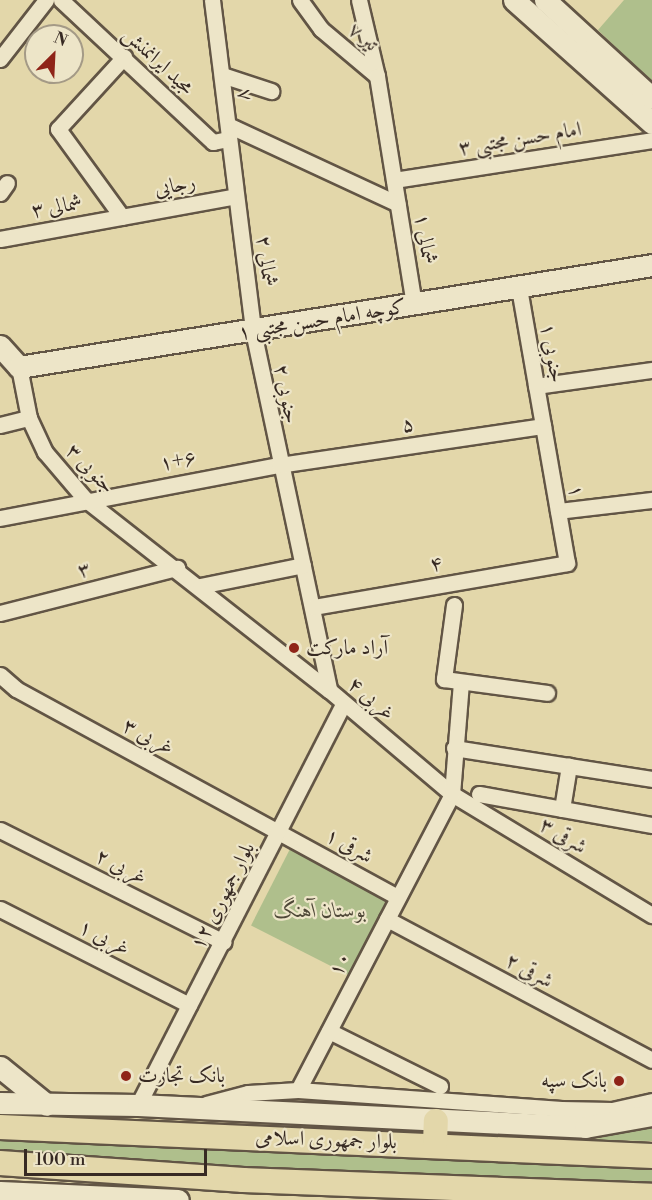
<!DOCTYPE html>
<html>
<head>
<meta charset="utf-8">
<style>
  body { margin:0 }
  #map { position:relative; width:652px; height:1200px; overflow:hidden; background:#e3d7aa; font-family:"Libre Bodoni",Amiri,serif }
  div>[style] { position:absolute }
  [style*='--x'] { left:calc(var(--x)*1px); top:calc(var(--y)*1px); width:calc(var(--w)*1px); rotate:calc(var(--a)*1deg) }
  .green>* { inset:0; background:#afbf8c; transform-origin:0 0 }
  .roads { filter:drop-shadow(2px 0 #625545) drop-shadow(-2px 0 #625545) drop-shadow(0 2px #625545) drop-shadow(0 -2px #625545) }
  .street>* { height:15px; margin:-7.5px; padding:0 7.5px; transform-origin:7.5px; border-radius:7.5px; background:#ede5c8 }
  .secondary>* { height:21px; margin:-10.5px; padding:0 10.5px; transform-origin:10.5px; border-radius:10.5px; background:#ede5c8 }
  .primary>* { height:24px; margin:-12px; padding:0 12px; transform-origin:12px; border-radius:12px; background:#e3d7aa }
  .dots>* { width:16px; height:16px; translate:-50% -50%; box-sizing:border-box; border:3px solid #ede5c8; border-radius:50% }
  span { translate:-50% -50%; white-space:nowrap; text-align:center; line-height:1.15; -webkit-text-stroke:4.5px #ede5c8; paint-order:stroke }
  .street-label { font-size:21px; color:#372a23 }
  .poi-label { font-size:21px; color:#372a23 }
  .left { translate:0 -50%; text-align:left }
  .right { translate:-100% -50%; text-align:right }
  .park-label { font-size:21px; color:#4f4838; font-style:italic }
  .north { position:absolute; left:24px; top:24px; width:60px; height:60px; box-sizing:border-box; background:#ede5c8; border:2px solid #a49a86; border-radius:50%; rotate:24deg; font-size:16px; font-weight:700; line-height:24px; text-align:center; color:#372a23 }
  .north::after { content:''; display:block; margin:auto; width:21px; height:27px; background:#8f2418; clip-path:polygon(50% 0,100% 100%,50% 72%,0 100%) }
  .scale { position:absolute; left:24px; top:1149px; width:183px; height:27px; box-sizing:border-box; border:3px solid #372a23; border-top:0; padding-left:8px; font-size:18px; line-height:21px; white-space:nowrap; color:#372a23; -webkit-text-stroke:4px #ede5c8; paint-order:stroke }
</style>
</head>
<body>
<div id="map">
  <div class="green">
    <i style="clip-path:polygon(624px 0,652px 0,652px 82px,598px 30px)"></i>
    <i style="left:291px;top:847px;width:110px;height:88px;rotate:27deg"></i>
    <i style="clip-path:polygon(652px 1125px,652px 1141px,592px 1140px)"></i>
    <i style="clip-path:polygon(0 1137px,652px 1166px,652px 1182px,0 1157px)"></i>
  </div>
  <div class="roads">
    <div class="street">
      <i style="--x:61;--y:0;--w:208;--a:43.1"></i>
      <i style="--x:213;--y:142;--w:16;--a:-11"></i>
      <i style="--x:212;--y:0;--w:334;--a:82.9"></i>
      <i style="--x:253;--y:331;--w:367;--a:78"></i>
      <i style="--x:300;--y:0;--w:36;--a:54"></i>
      <i style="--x:321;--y:29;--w:73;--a:40"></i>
      <i style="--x:359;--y:0;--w:78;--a:76.7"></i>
      <i style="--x:377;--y:76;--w:231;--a:80.8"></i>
      <i style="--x:0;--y:59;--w:75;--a:-52.1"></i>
      <i style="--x:222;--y:75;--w:52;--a:18.1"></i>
      <i style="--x:228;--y:125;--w:187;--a:24.9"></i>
      <i style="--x:394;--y:180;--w:261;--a:-8.8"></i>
      <i style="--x:0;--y:193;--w:12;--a:-55"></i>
      <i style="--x:122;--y:217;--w:109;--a:-126"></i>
      <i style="--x:58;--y:129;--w:98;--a:-47.5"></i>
      <i style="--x:0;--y:239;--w:240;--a:-10.3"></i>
      <i style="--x:19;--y:367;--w:52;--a:78.9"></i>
      <i style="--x:29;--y:418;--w:38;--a:65"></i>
      <i style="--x:45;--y:452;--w:62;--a:49.6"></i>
      <i style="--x:85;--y:499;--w:310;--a:38.1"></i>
      <i style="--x:329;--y:690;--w:161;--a:40.2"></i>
      <i style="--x:452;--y:794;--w:234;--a:31.2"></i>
      <i style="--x:536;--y:386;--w:117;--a:-7.9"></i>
      <i style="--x:0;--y:425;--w:30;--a:-14"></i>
      <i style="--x:558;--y:511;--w:95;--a:-6.7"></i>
      <i style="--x:0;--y:518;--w:284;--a:-10.8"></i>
      <i style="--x:279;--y:465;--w:267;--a:-8.4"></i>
      <i style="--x:200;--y:586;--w:105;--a:-11.5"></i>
      <i style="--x:454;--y:605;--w:75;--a:97.7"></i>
      <i style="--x:444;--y:679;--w:104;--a:7.7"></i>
      <i style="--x:313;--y:607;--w:258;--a:-9.8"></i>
      <i style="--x:567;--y:563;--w:280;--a:-99.9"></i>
      <i style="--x:0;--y:613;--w:183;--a:-14.3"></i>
      <i style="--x:0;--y:675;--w:21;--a:41"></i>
      <i style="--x:16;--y:689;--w:435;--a:28.6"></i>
      <i style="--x:454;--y:748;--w:200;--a:8.9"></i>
      <i style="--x:479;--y:794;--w:176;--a:10.2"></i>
      <i style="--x:562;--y:809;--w:44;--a:-80.8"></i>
      <i style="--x:0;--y:830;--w:250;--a:26.6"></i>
      <i style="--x:0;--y:909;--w:212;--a:26.9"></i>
      <i style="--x:387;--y:919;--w:300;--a:28"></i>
      <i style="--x:329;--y:1031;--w:124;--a:26.4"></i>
      <i style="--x:298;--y:1090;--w:334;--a:-62.5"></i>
      <i style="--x:452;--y:794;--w:112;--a:-85.4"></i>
      <i style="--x:206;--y:1104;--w:43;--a:-14.7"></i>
      <i style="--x:248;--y:1093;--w:50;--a:-3.4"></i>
      <i style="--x:298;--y:1090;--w:264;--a:4.1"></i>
      <i style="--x:561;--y:1109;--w:51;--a:1.1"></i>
      <i style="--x:612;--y:1110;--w:41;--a:-12.7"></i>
      <i style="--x:138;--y:1105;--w:450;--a:-62.9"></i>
    </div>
    <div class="secondary">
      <i style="--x:514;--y:0;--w:185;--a:41.7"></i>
      <i style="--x:545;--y:0;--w:145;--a:42.5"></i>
      <i style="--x:0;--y:346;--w:28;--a:48"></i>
      <i style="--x:19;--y:367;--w:641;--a:-9.15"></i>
      <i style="--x:0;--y:1067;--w:60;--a:39"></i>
      <i style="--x:0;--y:1103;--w:138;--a:0.8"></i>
      <i style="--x:138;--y:1105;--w:448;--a:2.8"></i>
      <i style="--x:585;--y:1127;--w:68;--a:-10.2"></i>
      <i style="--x:0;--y:1192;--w:178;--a:2.6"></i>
    </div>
    <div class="primary">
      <i style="--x:0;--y:1127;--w:653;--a:2.55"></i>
      <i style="--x:435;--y:1144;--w:23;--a:-88"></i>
      <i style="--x:0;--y:1163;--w:244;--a:4"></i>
      <i style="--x:243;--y:1180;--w:409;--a:2.2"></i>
    </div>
  </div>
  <div class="dots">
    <i style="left:294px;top:648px;background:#8f2418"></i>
    <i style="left:126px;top:1076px;background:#8f2418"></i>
    <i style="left:619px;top:1081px;background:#8f2418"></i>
  </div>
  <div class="street-label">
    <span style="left:363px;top:37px;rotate:40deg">۷ تیر</span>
    <span style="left:158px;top:61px;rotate:43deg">مجید ایرانمنش</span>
    <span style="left:245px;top:95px;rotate:83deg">۷</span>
    <span style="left:520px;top:139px;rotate:-9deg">امام حسن مجتبی ۳</span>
    <span style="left:175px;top:186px;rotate:-11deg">رجایی</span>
    <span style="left:57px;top:207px;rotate:-10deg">۳ شمالی</span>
    <span style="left:425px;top:239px;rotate:81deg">۱ شمالی</span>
    <span style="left:266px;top:261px;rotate:83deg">۲ شمالی</span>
    <span style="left:322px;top:320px;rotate:-9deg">کوچه امام حسن مجتبی ۱</span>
    <span style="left:552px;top:353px;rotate:80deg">۱ جنوبی</span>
    <span style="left:286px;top:394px;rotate:79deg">۲ جنوبی</span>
    <span style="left:408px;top:425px;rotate:-8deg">۵</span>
    <span style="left:178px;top:461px;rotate:-10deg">۱+۶</span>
    <span style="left:90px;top:469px;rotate:46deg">۳ جنوبی</span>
    <span style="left:576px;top:491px;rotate:80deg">۱‍</span>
    <span style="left:436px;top:564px;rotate:-10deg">۴</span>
    <span style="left:84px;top:570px;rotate:-14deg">۳</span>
    <span style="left:371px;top:699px;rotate:41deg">۴ غربی</span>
    <span style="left:148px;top:737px;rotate:28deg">۳ غربی</span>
    <span style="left:563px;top:836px;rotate:31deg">۳ شرقی</span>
    <span style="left:349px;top:846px;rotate:29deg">شرقی ۱</span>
    <span style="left:121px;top:867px;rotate:27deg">۲ غربی</span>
    <span style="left:223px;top:896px;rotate:-63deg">بلوار جمهوری ۱۲</span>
    <span style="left:104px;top:938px;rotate:27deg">۱ غربی</span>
    <span style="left:340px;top:964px;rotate:-63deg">۱۰</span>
    <span style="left:529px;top:971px;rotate:28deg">۲ شرقی</span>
    <span style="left:326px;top:1140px;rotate:2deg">بلوار جمهوری اسلامی</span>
  </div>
  <div class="poi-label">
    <span class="left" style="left:306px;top:648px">آراد مارکت</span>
    <span class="left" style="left:138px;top:1076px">بانک تجارت</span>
    <span class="right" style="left:607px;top:1081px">بانک سپه</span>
  </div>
  <div class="park-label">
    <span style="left:320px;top:911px">بوستان آهنگ</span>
  </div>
  <div class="north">N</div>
  <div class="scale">100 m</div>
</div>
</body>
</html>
